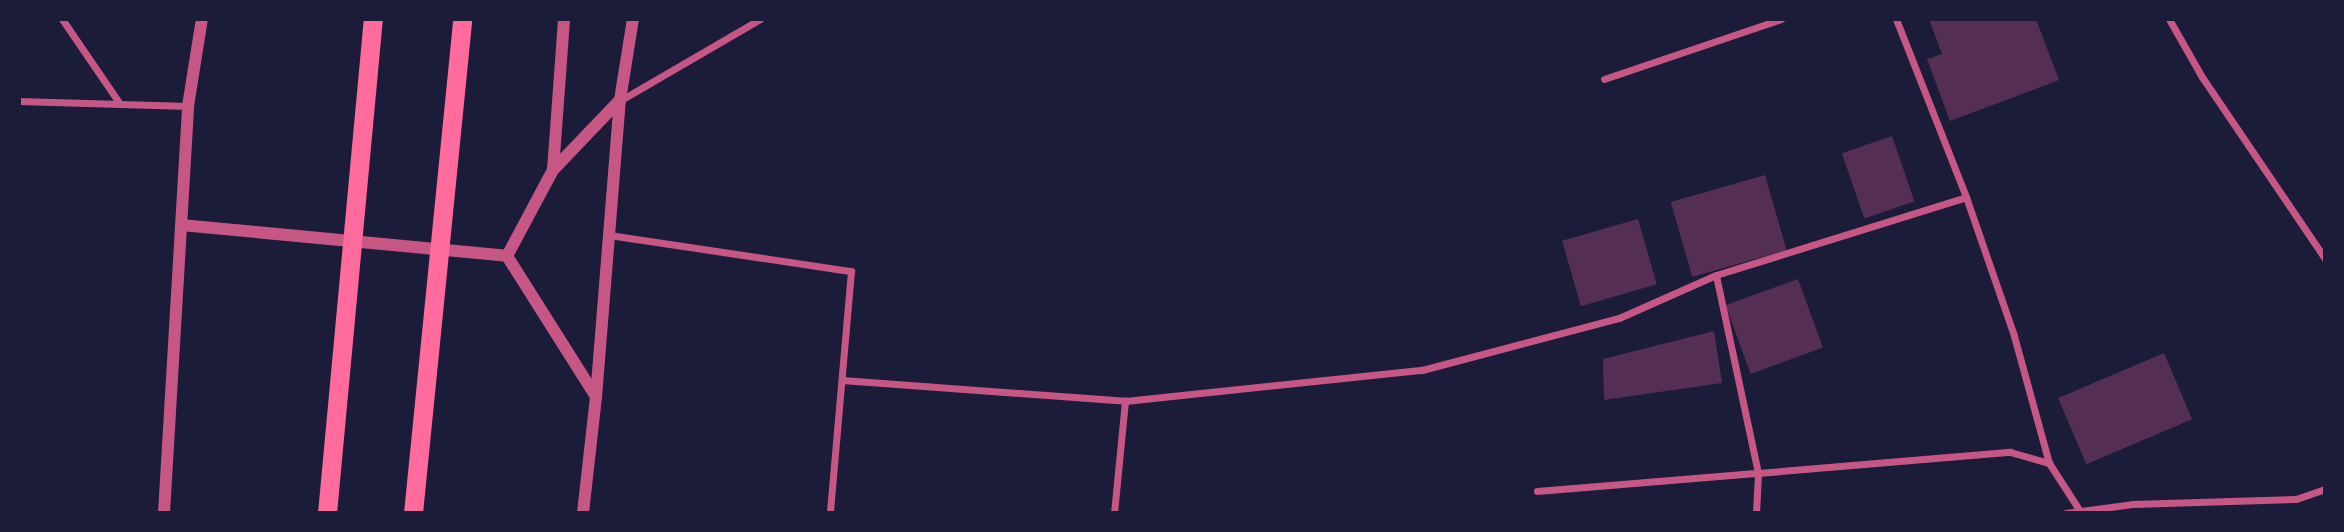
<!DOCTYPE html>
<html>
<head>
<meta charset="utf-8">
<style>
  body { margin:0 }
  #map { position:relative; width:2344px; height:532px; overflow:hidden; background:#1b1b3a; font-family:"Alegreya Sans",sans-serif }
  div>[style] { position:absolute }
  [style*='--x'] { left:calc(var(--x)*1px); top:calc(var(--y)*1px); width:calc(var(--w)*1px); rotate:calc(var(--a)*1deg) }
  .building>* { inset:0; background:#542f53; transform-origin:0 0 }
  .minor>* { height:7px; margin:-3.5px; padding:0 3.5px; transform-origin:3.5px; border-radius:3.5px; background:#c65784 }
  .tertiary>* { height:12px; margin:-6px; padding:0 6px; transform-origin:6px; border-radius:6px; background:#c65784 }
  .trunk>* { height:19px; margin:-9.5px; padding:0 9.5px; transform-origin:9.5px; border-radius:9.5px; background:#ff6b9d }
  span { translate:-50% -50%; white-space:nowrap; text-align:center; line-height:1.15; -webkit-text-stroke:6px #1b1b3a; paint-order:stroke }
  .frame { position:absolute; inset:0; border:21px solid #1b1b3a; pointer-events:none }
</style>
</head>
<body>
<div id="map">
  <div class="building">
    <i style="clip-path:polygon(1929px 19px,2036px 19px,2059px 80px,1950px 121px,1927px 59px,1942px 54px)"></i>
    <i style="left:1892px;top:136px;width:69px;height:53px;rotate:71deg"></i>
    <i style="left:1765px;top:175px;width:78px;height:98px;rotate:74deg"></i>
    <i style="left:1638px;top:219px;width:68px;height:79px;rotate:74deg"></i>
    <i style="left:1798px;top:279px;width:73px;height:77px;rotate:70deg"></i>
    <i style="clip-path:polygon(1714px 331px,1722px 383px,1604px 400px,1603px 359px)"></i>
    <i style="left:2164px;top:353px;width:72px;height:115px;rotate:67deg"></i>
  </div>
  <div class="minor">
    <i style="--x:62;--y:19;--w:103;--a:55.7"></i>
    <i style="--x:1896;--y:19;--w:191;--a:68.5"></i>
    <i style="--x:2169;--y:19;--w:67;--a:60.4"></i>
    <i style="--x:2202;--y:77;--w:220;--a:55.9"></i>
    <i style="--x:1604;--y:79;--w:187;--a:-18.7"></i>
    <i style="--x:621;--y:100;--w:161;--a:-30.2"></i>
    <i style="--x:19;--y:101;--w:169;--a:1.7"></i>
    <i style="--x:609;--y:235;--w:245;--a:8.5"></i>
    <i style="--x:851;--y:271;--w:243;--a:95"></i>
    <i style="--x:842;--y:380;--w:284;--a:4.2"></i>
    <i style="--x:1537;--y:491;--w:222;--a:-4.7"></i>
    <i style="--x:1758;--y:473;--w:202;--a:-102"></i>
    <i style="--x:1114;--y:513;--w:113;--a:-84.4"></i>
    <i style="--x:1125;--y:401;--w:299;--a:-6"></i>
    <i style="--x:1422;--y:370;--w:204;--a:-14.8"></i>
    <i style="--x:1619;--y:318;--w:106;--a:-23.9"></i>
    <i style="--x:1716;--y:275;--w:262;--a:-17.3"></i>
    <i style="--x:1966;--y:197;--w:147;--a:70.9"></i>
    <i style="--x:2014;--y:336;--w:132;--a:74.6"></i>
    <i style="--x:1756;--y:513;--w:40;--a:-87.1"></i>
    <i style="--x:1758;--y:473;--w:253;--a:-4.8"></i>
    <i style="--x:2010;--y:452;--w:41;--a:15.8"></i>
    <i style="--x:2049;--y:463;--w:54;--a:57.2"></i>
    <i style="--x:2066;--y:513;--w:68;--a:-7.7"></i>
    <i style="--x:2133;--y:504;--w:163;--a:-1.8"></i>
    <i style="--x:2296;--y:499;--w:31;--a:-19"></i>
  </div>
  <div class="tertiary">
    <i style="--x:553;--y:170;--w:151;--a:-85.8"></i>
    <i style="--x:181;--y:225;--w:327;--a:5.4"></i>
    <i style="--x:507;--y:256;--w:167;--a:57.7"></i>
    <i style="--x:596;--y:397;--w:117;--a:96.4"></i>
    <i style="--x:507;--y:256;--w:98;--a:-61.9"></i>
    <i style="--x:553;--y:170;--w:97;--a:-46.3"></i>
    <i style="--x:596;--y:397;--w:298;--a:-85.4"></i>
    <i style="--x:620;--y:100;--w:82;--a:-80.9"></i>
    <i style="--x:164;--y:513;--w:408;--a:-86.6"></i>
    <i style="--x:188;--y:106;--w:88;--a:-80.9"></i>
  </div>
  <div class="trunk">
    <i style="--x:327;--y:513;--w:496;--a:-84.7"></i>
    <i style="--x:413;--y:513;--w:496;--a:-84.3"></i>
  </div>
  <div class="frame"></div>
</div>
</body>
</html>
